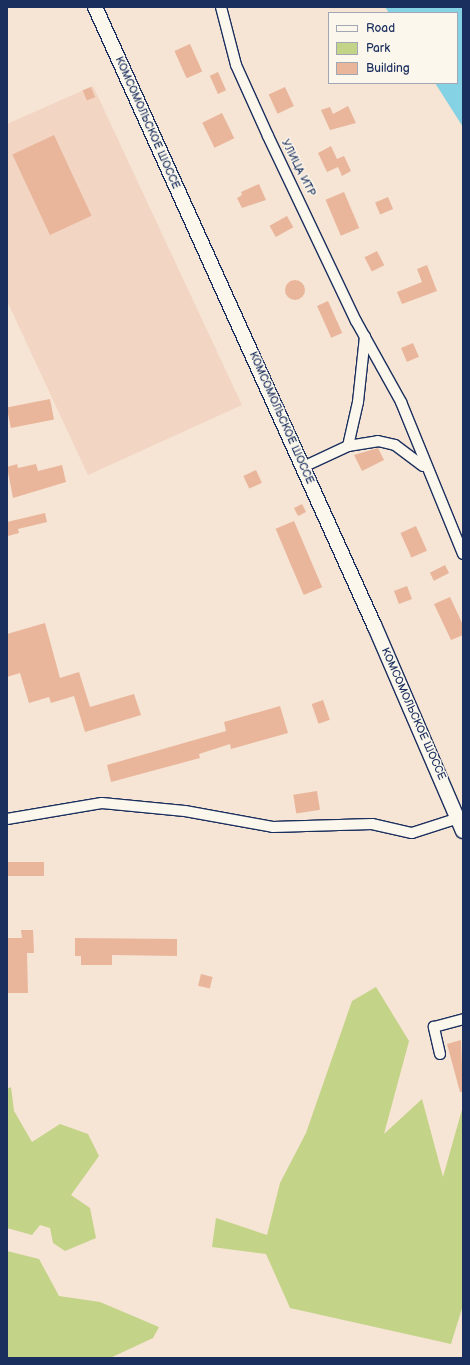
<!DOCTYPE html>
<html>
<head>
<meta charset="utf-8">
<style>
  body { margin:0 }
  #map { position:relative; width:470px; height:1365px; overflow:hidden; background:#f6e4d4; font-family:"Balsamiq Sans",sans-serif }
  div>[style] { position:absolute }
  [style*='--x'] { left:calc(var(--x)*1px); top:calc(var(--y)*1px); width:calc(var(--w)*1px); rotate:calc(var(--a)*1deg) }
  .built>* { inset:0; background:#f2d6c3 }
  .green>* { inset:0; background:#c3d387 }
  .water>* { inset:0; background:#86d2e5 }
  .building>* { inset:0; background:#e9b69c; transform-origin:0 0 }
  .round { border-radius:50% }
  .roads { filter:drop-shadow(1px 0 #1b2f5e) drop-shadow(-1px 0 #1b2f5e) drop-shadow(0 1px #1b2f5e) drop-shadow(0 -1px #1b2f5e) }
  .minor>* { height:10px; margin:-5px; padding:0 5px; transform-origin:5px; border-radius:5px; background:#fbf7ec }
  .secondary>* { height:14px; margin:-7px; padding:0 7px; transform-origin:7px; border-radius:7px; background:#fbf7ec }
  span { translate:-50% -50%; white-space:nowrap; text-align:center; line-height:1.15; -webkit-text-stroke:3px #fbf7ec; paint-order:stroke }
  .street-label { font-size:11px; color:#1b2f5e }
  .frame { position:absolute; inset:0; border:8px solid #1b2f5e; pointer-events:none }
  .legend { position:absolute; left:328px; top:12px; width:130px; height:72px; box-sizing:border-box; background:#fbf7ec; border:1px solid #a1a7b3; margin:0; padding:5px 7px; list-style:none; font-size:12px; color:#1b2f5e }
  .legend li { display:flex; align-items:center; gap:8px; height:20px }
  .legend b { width:20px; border:1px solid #a1a7b3 }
</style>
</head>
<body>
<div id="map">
  <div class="built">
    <i style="clip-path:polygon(93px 86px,242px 405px,88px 475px,7px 301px,7px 124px)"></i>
  </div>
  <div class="green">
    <i style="clip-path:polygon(376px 987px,409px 1041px,384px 1134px,422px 1099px,443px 1177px,463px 1106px,463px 1305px,451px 1344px,290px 1308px,266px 1254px,212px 1247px,216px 1218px,267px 1235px,280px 1183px,306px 1133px,352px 1001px)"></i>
    <i style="clip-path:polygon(11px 1087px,14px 1111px,32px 1142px,60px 1124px,88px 1134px,99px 1156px,71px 1195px,90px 1208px,96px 1238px,65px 1251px,53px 1243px,50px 1228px,40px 1225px,32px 1235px,7px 1228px,7px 1089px)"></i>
    <i style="clip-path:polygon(7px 1251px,39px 1259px,59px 1296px,100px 1302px,159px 1327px,153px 1338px,110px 1358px,7px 1358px)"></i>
  </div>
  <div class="water">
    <i style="clip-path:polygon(385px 7px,463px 7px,463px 127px,435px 83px,457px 83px,457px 13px,389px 13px)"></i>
  </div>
  <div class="building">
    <i style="left:190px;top:44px;width:30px;height:17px;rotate:66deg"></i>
    <i style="left:218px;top:72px;width:20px;height:9px;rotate:66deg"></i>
    <i style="left:91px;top:87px;width:11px;height:9px;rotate:68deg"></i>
    <i style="left:285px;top:87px;width:21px;height:18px;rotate:65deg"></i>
    <i style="clip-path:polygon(348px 106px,356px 123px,330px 130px,321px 110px,330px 107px,333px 114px)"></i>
    <i style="left:222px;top:113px;width:28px;height:22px;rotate:64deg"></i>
    <i style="left:54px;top:135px;width:89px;height:46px;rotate:65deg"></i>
    <i style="clip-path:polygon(331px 146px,337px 159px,344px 156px,351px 171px,342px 176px,338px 167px,327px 172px,318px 153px)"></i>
    <i style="clip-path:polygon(259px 184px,266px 200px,242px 208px,237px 198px,242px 195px,241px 192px)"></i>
    <i style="left:344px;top:192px;width:39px;height:20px;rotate:67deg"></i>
    <i style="left:388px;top:197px;width:13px;height:14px;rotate:67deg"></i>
    <i style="left:287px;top:216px;width:13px;height:20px;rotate:61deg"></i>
    <i style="left:377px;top:251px;width:16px;height:14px;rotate:63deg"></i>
    <i style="clip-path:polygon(427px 265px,437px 291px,402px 304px,397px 292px,422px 282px,417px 269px)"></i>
    <i class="round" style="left:285px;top:280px;width:20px;height:20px"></i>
    <i style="left:328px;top:301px;width:35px;height:12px;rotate:66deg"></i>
    <i style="left:413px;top:343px;width:15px;height:13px;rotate:67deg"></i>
    <i style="left:50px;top:399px;width:21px;height:44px;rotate:79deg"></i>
    <i style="clip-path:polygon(378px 448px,384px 460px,362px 471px,354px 455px)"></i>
    <i style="clip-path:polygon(17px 464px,18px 468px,36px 464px,38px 471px,62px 465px,66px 482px,13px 498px,7px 467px)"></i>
    <i style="left:256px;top:470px;width:14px;height:14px;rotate:65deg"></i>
    <i style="left:302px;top:504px;width:9px;height:9px;rotate:63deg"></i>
    <i style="clip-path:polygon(45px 513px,47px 522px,18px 529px,19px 533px,8px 536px,7px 522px)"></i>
    <i style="left:294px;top:521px;width:72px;height:20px;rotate:67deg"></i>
    <i style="left:416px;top:526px;width:27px;height:17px;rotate:66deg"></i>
    <i style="left:445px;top:565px;width:9px;height:17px;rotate:63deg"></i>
    <i style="left:407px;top:586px;width:14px;height:14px;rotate:69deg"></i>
    <i style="clip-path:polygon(450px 597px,463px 625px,463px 635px,451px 640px,434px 604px)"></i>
    <i style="clip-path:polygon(45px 623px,60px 678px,79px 672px,90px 707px,134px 694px,141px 715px,85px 732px,74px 696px,51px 703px,49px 697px,29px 703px,20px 673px,7px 677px,7px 634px)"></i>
    <i style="left:323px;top:700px;width:21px;height:12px;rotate:71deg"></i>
    <i style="clip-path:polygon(280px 706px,288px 733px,231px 749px,230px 744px,199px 754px,200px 758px,111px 782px,107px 765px,226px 731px,224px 722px)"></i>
    <i style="left:317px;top:791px;width:19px;height:24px;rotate:81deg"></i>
    <i style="left:44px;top:862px;width:14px;height:37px;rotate:90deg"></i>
    <i style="clip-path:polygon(21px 930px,33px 930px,34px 953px,27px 953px,28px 993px,8px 993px,7px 938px,22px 938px)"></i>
    <i style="clip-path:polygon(75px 938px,177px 939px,177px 956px,112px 955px,112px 965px,81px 965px,81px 956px,75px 956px)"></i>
    <i style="left:201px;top:974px;width:12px;height:12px;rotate:14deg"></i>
    <i style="clip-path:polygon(461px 1040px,463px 1092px,460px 1092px,447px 1044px)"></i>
  </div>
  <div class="roads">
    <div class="minor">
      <i style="--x:221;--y:7;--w:60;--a:75.5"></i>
      <i style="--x:236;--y:65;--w:78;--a:65.7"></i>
      <i style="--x:268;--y:136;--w:205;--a:64.6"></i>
      <i style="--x:356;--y:321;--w:93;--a:60.9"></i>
      <i style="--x:401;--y:402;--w:164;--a:67.8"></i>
      <i style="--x:348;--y:446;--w:45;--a:-77.2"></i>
      <i style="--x:358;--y:402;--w:66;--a:-83.9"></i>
      <i style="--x:303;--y:467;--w:50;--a:-25"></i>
      <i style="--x:348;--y:446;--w:30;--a:-9"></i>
      <i style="--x:378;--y:441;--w:17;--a:13"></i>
      <i style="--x:395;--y:445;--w:35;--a:37"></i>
      <i style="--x:7;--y:819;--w:96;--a:-9.6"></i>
      <i style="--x:102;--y:803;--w:83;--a:5.5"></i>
      <i style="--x:185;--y:811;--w:89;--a:10.3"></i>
      <i style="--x:273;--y:827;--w:99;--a:-1.7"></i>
      <i style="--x:372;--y:824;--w:41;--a:12.7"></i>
      <i style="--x:412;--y:833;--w:49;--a:-17.7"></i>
      <i style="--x:440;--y:1054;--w:28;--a:-103"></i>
      <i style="--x:434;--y:1027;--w:30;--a:-15"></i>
    </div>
    <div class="secondary">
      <i style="--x:95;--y:7;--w:680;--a:65.7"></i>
      <i style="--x:375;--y:627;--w:222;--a:66.7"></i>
    </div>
  </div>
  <div class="street-label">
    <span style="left:147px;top:123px;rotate:66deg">КОМСОМОЛЬСКОЕ ШОССЕ</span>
    <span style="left:298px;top:168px;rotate:63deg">УЛИЦА ИТР</span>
    <span style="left:281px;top:418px;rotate:66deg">КОМСОМОЛЬСКОЕ ШОССЕ</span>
    <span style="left:413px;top:714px;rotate:66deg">КОМСОМОЛЬСКОЕ ШОССЕ</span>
  </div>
  <div class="frame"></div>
  <ul class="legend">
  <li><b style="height:5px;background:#fbf7ec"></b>Road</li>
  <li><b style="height:11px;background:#c3d387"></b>Park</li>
  <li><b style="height:11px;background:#e9b69c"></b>Building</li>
  </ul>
</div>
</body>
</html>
